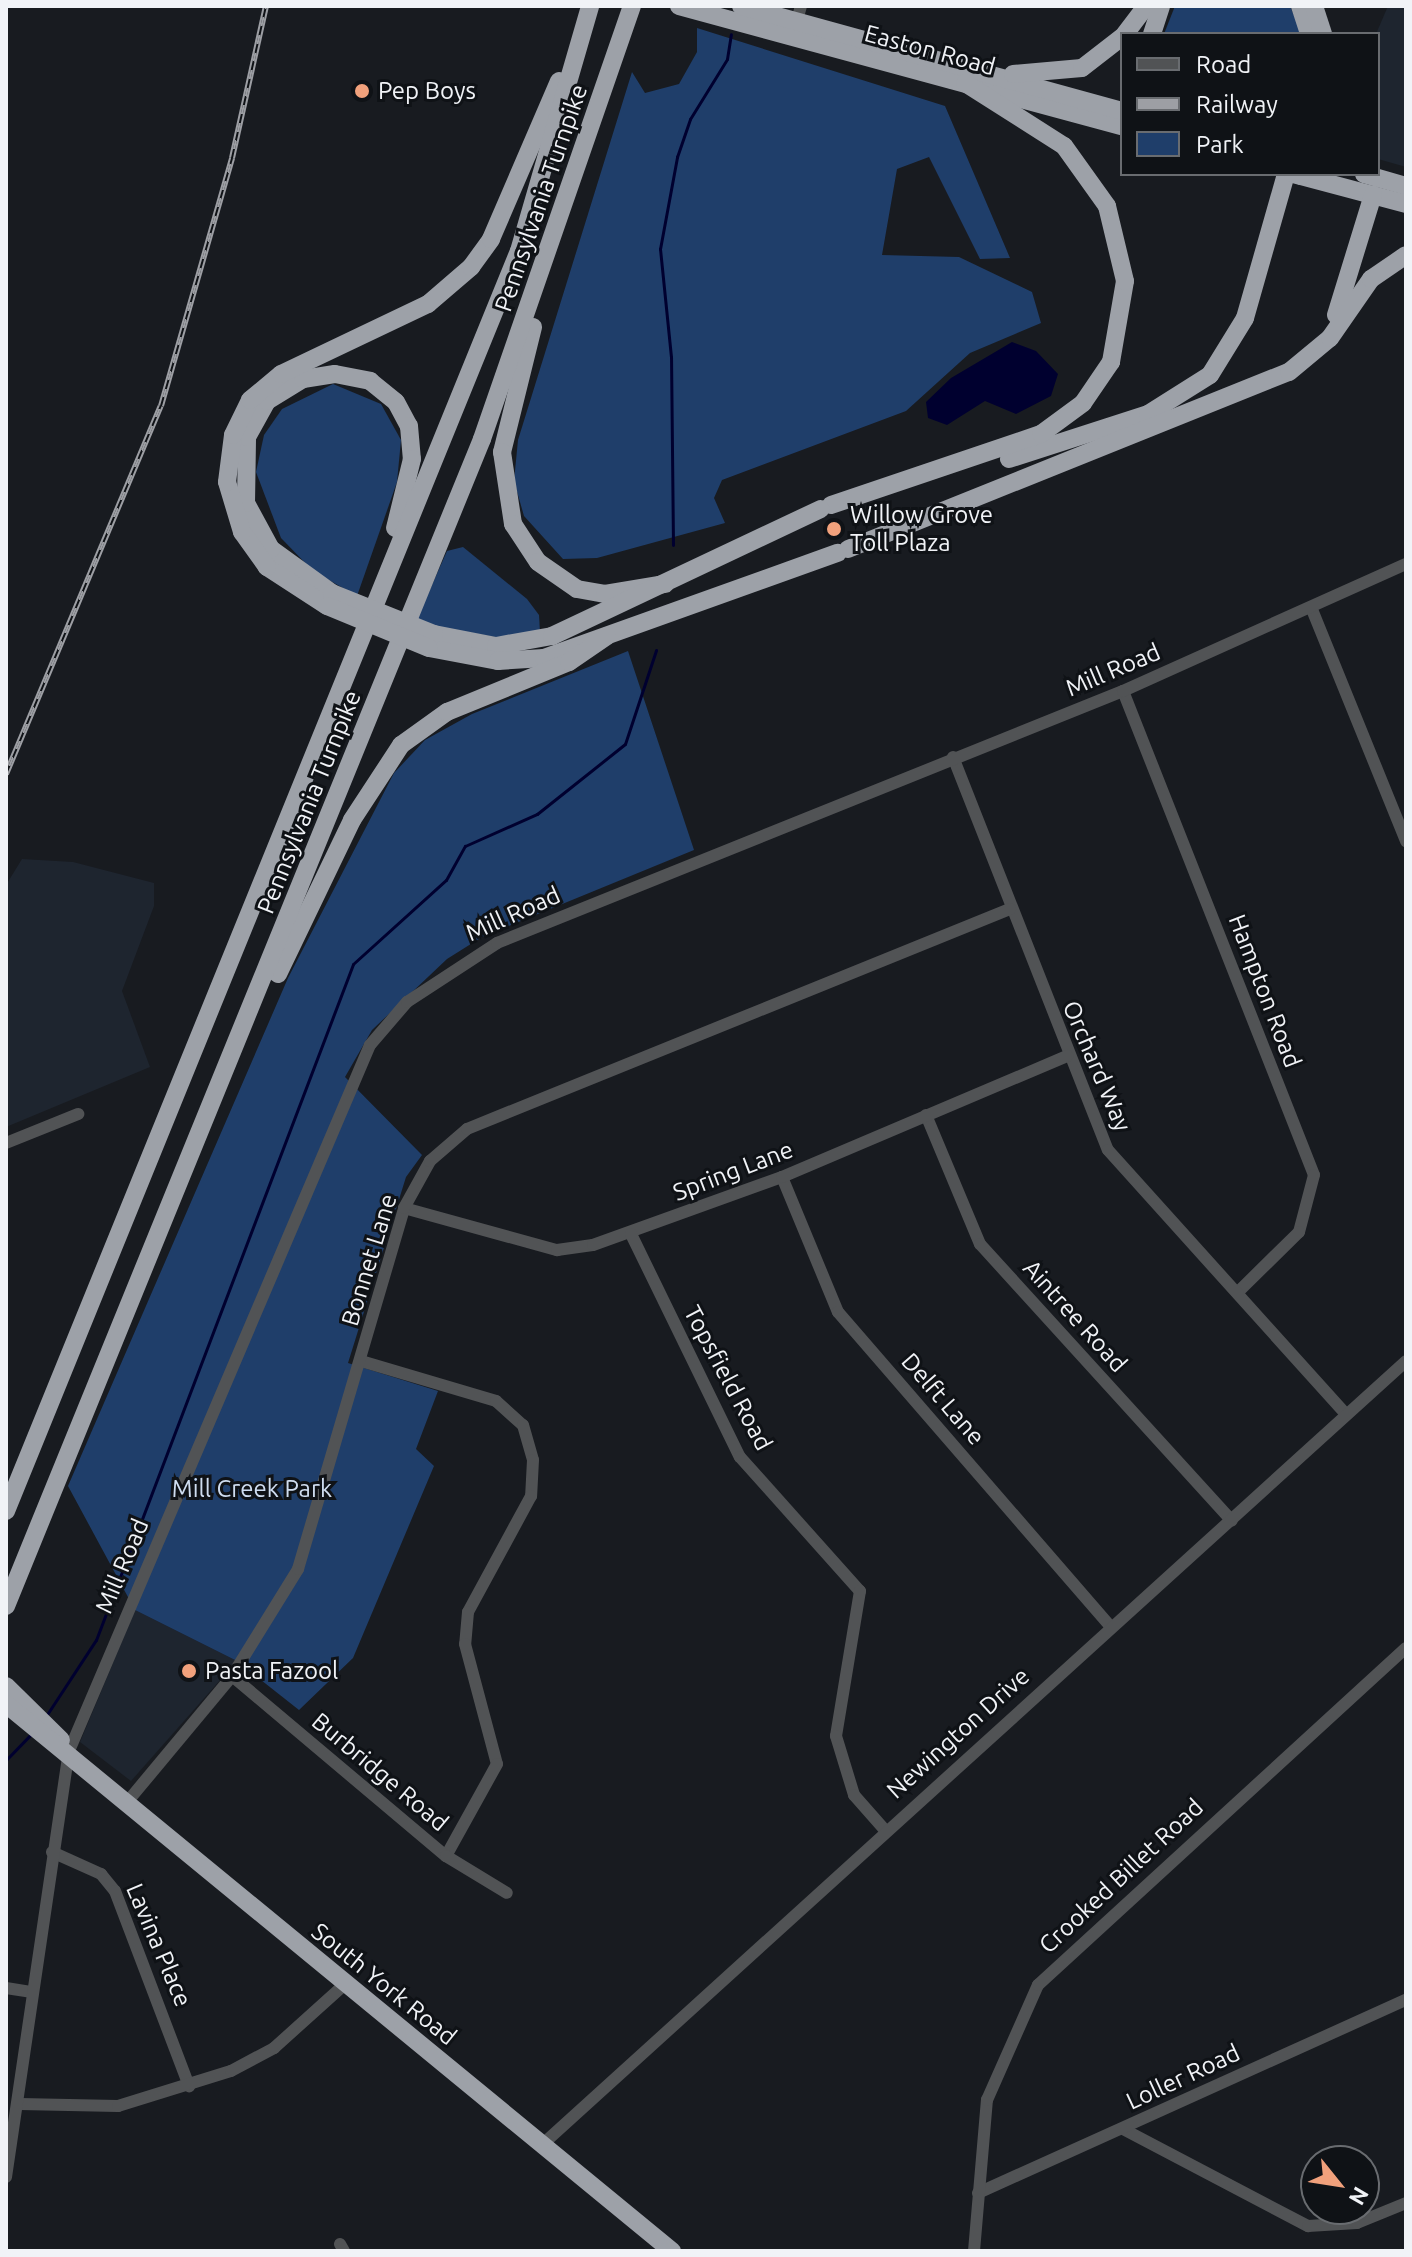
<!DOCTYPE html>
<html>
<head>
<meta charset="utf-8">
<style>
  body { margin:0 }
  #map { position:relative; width:1412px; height:2257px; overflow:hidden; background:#181b20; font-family:Ubuntu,sans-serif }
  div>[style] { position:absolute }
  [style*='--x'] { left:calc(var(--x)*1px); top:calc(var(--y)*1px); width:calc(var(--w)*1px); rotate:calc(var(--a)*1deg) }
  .built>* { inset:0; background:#1e252f }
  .green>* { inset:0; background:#1f3e6a }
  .water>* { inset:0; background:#00002f }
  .stream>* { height:3px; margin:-1.5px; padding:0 1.5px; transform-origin:1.5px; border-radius:1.5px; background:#00002f }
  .minor>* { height:12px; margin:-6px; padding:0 6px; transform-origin:6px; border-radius:6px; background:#515355 }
  .highway>* { height:18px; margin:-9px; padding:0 9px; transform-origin:9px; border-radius:9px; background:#9da1a8 }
  .rail>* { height:6px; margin-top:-3px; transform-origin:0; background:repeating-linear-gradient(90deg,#0f1216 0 9px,#9d9fa4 0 18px); box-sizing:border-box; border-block:2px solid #9d9fa4 }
  .highway-bridge>* { height:18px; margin:-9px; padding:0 9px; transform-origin:9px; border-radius:9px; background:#9da1a8 }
  .dots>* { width:22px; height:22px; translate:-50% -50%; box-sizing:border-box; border:4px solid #0f1216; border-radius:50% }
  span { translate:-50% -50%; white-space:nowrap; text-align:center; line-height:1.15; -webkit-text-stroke:6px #0f1216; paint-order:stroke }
  .street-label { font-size:24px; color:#f1f3f7 }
  .poi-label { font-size:24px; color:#f1f3f7 }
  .left { translate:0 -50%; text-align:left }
  .park-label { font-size:24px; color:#cfddf0 }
  .frame { position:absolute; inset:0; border:8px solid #f1f3f7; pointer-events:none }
  .legend { position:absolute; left:1120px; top:32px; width:260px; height:144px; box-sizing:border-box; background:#0f1216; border:2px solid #696c70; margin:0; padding:10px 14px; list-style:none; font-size:24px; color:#f1f3f7 }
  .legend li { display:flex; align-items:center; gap:16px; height:40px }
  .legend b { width:40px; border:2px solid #696c70 }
  .north { position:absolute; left:1300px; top:2145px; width:80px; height:80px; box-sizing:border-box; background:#0f1216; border:2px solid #696c70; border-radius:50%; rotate:120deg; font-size:22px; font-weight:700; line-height:32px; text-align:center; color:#f1f3f7 }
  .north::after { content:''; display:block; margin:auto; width:28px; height:36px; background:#f1a17c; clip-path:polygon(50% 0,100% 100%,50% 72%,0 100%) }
</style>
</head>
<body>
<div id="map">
  <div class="built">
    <i style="clip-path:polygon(1388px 6px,1406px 6px,1406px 167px,1378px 159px,1376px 34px)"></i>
    <i style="clip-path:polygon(22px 859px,73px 862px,154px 883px,154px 906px,122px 991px,150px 1067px,6px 1127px,6px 885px)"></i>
    <i style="clip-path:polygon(135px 1610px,237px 1661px,131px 1781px,80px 1742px)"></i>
  </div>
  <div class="green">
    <i style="clip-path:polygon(1175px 6px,1290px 6px,1302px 34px,1164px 34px)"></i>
    <i style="clip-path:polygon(697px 28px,945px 106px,1010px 258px,980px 259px,929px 157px,897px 169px,882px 255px,959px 257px,1032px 292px,1041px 323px,970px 353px,906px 411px,722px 480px,714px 498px,725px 523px,597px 558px,563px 559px,524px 516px,514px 481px,518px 440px,632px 72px,645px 93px,679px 84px,697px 52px)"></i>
    <i style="clip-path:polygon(333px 384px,381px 404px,401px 440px,397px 482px,357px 596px,313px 571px,281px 538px,256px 472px,264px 435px,282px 409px)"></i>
    <i style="clip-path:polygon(463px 547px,527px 599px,539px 615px,540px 632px,506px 639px,415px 623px,447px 551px)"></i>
    <i style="clip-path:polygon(628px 651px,694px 850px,482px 937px,447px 959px,372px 1030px,345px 1077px,422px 1155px,406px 1177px,348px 1363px,438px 1391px,416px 1449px,434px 1466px,353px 1658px,299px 1710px,237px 1661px,135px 1610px,68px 1486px,288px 978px,394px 773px,425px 740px,472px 714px)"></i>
  </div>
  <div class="water">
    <i style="clip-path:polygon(1012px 342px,1036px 351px,1058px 374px,1051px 396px,1016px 414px,985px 401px,947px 425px,928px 418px,926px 402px,951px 378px)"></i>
  </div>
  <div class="stream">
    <i style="--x:673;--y:545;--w:188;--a:-90.6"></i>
    <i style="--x:671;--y:357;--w:109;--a:-95.8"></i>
    <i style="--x:660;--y:249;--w:94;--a:-79.5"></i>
    <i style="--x:677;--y:157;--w:40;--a:-71.1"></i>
    <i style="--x:690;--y:119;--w:70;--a:-58.3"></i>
    <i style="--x:727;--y:59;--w:25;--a:-81"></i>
    <i style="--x:46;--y:1716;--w:91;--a:-56.7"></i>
    <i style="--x:96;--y:1640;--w:723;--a:-69.18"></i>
    <i style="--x:353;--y:964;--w:125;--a:-42.1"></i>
    <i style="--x:446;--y:880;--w:39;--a:-61"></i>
    <i style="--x:465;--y:846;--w:79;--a:-24"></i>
    <i style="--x:537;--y:814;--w:112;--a:-38.5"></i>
    <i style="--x:625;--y:744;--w:99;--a:-71.7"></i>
    <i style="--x:6;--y:1760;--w:36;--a:-46"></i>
  </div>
  <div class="minor">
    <i style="--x:795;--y:27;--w:22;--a:-74"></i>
    <i style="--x:1311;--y:607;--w:253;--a:67.9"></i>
    <i style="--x:1123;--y:691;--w:520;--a:68.46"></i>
    <i style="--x:1314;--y:1175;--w:59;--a:104.7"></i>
    <i style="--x:1299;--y:1232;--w:83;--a:135.5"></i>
    <i style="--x:953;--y:757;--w:422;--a:68.5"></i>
    <i style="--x:1108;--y:1150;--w:354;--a:48"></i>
    <i style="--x:926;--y:1115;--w:140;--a:67.3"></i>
    <i style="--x:980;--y:1244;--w:374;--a:47.7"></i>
    <i style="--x:6;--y:1143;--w:78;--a:-21.9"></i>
    <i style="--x:782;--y:1177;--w:146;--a:67.5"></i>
    <i style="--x:838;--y:1312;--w:415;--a:49.1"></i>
    <i style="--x:404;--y:1208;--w:159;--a:15.4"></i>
    <i style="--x:557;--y:1250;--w:36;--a:-8"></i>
    <i style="--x:593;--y:1245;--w:201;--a:-19.8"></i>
    <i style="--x:782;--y:1177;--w:310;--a:-23"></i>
    <i style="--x:631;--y:1234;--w:248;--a:64"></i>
    <i style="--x:740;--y:1457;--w:180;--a:48.2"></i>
    <i style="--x:860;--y:1591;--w:147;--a:99.4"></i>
    <i style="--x:836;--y:1736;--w:62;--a:73"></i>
    <i style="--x:854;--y:1795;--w:45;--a:48.6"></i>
    <i style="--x:361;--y:1361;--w:141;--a:16.5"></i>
    <i style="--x:496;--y:1401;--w:36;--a:42"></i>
    <i style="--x:523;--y:1425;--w:36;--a:74"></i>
    <i style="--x:533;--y:1460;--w:36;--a:93"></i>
    <i style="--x:531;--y:1496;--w:132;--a:118.5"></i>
    <i style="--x:468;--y:1612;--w:32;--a:95"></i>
    <i style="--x:465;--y:1644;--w:124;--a:75.1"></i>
    <i style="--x:497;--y:1764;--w:105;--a:119"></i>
    <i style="--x:232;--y:1676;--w:280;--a:40.1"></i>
    <i style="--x:446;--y:1856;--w:71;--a:31.2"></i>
    <i style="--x:128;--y:1801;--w:163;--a:-50.2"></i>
    <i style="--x:232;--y:1676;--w:126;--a:-58.3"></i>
    <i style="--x:298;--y:1569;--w:376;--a:-73.6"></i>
    <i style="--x:404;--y:1208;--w:54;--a:-61"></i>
    <i style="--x:430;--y:1161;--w:49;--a:-40.9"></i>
    <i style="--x:467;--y:1129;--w:586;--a:-22.06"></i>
    <i style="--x:52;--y:1852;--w:54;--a:24.2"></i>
    <i style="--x:101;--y:1874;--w:22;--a:51"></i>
    <i style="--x:115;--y:1891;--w:209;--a:69.2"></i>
    <i style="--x:6;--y:1988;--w:25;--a:9"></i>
    <i style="--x:20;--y:2104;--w:98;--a:1.2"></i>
    <i style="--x:118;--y:2106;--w:118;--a:-17.2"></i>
    <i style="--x:231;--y:2071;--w:49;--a:-28.1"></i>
    <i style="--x:274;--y:2048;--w:96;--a:-42"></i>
    <i style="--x:1123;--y:2129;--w:209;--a:27.7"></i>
    <i style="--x:1308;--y:2226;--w:49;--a:-3.5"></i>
    <i style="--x:1357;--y:2223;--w:53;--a:-22.2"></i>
    <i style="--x:544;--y:2143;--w:1164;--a:-42.21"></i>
    <i style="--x:6;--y:2177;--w:431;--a:-81.6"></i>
    <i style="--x:69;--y:1751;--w:767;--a:-66.91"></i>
    <i style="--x:370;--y:1045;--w:57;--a:-49.3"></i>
    <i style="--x:407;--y:1002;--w:108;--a:-33.2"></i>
    <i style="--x:497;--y:943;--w:675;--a:-21.93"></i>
    <i style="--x:1123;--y:691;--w:310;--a:-24.2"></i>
    <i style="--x:978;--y:2193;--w:470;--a:-24.3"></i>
    <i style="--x:340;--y:2244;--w:8;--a:60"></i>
    <i style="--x:974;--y:2251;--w:152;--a:-85.1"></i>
    <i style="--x:987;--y:2100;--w:126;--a:-66.1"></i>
    <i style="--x:1038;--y:1985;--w:499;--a:-42.5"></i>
  </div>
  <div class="highway">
    <i style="--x:679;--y:6;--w:459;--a:15.2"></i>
    <i style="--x:741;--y:6;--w:395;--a:15.4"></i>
    <i style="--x:1300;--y:6;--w:29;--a:72"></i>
    <i style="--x:1314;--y:6;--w:29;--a:72"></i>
    <i style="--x:1125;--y:34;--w:35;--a:-53"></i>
    <i style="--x:1152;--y:34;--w:29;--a:-72"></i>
    <i style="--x:1013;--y:74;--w:69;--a:-5"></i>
    <i style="--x:1082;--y:68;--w:51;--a:-37.8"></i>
    <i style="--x:1364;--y:174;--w:44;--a:15.9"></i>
    <i style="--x:1301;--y:176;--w:109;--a:14.9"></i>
    <i style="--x:1336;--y:315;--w:126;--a:-72.9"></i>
    <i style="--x:533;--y:327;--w:129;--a:103.9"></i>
    <i style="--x:502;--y:452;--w:73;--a:81.3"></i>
    <i style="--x:513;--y:524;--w:45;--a:56.7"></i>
    <i style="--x:538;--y:562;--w:47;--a:34.7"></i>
    <i style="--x:577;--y:589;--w:28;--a:10"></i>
    <i style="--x:605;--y:594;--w:61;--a:-9.5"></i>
    <i style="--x:1009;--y:459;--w:146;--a:-17.9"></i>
    <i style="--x:1148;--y:414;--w:73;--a:-32.2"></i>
    <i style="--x:1210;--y:375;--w:67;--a:-58.4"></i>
    <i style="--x:1245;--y:318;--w:150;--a:-74.1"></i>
    <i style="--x:831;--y:505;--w:222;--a:-18.7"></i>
    <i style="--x:1041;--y:434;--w:52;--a:-36.4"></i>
    <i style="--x:1083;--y:403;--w:50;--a:-55.7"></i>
    <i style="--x:1111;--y:362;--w:82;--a:-80.2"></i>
    <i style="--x:1125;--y:281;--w:77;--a:-103.5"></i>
    <i style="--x:1107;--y:206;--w:74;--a:-125.6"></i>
    <i style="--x:1064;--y:146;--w:117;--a:-147.5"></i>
    <i style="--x:848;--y:549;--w:475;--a:-21.9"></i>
    <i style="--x:1289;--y:372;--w:53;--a:-39.7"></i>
    <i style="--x:1330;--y:338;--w:72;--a:-55.2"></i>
    <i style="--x:1371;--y:279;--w:42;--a:-34.4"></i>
    <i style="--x:332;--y:593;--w:75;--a:-144.2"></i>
    <i style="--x:271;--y:549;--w:52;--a:-118.5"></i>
    <i style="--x:246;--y:503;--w:66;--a:-89.1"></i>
    <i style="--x:247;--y:437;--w:41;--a:-60.9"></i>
    <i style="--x:267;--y:401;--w:42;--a:-31.4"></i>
    <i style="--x:303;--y:379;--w:32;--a:-9"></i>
    <i style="--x:335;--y:374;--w:36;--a:11"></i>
    <i style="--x:370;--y:381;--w:33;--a:39"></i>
    <i style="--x:396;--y:402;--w:27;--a:62"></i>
    <i style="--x:409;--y:426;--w:33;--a:85"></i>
    <i style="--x:412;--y:459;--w:71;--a:103.8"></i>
    <i style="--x:327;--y:606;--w:72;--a:-147"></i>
    <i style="--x:267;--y:567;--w:43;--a:-125.5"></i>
    <i style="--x:242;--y:532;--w:52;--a:-106.7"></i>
    <i style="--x:227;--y:482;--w:47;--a:-82.7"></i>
    <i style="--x:233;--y:435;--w:39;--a:-64"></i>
    <i style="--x:250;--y:400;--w:40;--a:-40"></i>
    <i style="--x:281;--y:374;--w:163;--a:-25.5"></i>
    <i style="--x:428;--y:304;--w:57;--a:-40.7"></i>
    <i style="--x:471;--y:267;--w:34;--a:-54"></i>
    <i style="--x:491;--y:239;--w:172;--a:-66.7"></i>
    <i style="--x:434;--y:634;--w:63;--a:11"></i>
    <i style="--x:496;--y:646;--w:57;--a:-10.1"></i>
    <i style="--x:552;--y:636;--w:297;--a:-25.3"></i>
    <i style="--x:429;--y:648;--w:70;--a:10.7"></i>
    <i style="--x:498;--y:661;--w:46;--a:-3.7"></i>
    <i style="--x:544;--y:658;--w:312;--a:-19.7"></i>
    <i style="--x:278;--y:974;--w:171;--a:-64.3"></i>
    <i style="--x:352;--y:820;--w:90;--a:-56.8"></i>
    <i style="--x:401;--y:745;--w:57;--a:-35.7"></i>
    <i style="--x:447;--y:712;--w:132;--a:-22.3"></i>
    <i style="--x:569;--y:662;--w:46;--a:-34.4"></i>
    <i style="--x:6;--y:1511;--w:1360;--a:-67.85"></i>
    <i style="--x:519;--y:251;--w:255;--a:-73.8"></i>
    <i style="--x:6;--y:1606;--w:1260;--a:-67.81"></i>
    <i style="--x:482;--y:439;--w:458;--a:-70.9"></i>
    <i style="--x:6;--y:1686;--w:77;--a:44.5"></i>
    <i style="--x:6;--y:1704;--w:862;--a:39.4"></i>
  </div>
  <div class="rail">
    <i style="--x:6;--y:774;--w:399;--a:-67.2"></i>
    <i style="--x:161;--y:406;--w:258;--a:-74"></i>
    <i style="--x:232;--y:158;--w:156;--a:-77.4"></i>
  </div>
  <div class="highway-bridge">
    <i style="--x:1293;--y:174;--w:8;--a:14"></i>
    <i style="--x:332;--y:593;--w:110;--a:21.9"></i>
    <i style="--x:327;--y:606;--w:110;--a:22.4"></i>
  </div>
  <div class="dots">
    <i style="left:362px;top:91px;background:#f1a17c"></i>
    <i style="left:834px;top:529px;background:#f1a17c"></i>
    <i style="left:189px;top:1671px;background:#f1a17c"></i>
  </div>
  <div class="street-label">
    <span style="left:930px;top:50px;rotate:15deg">Easton Road</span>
    <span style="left:541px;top:198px;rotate:-71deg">Pennsylvania Turnpike</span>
    <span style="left:1113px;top:670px;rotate:-23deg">Mill Road</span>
    <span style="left:309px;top:802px;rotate:-68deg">Pennsylvania Turnpike</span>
    <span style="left:513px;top:914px;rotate:-24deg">Mill Road</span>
    <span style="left:1265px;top:991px;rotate:69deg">Hampton Road</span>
    <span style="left:1097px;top:1066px;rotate:67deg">Orchard Way</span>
    <span style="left:733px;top:1171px;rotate:-21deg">Spring Lane</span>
    <span style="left:369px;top:1260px;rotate:-73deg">Bonnet Lane</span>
    <span style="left:1075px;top:1316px;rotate:48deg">Aintree Road</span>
    <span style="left:728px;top:1378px;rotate:62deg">Topsfield Road</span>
    <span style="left:943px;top:1399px;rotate:49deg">Delft Lane</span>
    <span style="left:122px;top:1566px;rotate:-67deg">Mill Road</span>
    <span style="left:958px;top:1733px;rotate:-42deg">Newington Drive</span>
    <span style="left:380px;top:1772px;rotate:40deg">Burbridge Road</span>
    <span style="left:1121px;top:1876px;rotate:-43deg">Crooked Billet Road</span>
    <span style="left:159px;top:1945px;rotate:67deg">Lavina Place</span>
    <span style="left:384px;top:1984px;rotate:39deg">South York Road</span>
    <span style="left:1183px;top:2077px;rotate:-25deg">Loller Road</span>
  </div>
  <div class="poi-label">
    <span class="left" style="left:378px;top:91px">Pep Boys</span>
    <span class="left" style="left:850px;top:529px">Willow Grove<br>Toll Plaza</span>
    <span class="left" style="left:205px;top:1671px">Pasta Fazool</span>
  </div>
  <div class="park-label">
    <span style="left:252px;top:1489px">Mill Creek Park</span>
  </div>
  <div class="frame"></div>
  <ul class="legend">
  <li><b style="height:10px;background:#515355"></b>Road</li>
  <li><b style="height:10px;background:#9d9fa4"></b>Railway</li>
  <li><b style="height:22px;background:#1f3e6a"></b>Park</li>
  </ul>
  <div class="north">N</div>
</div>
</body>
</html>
